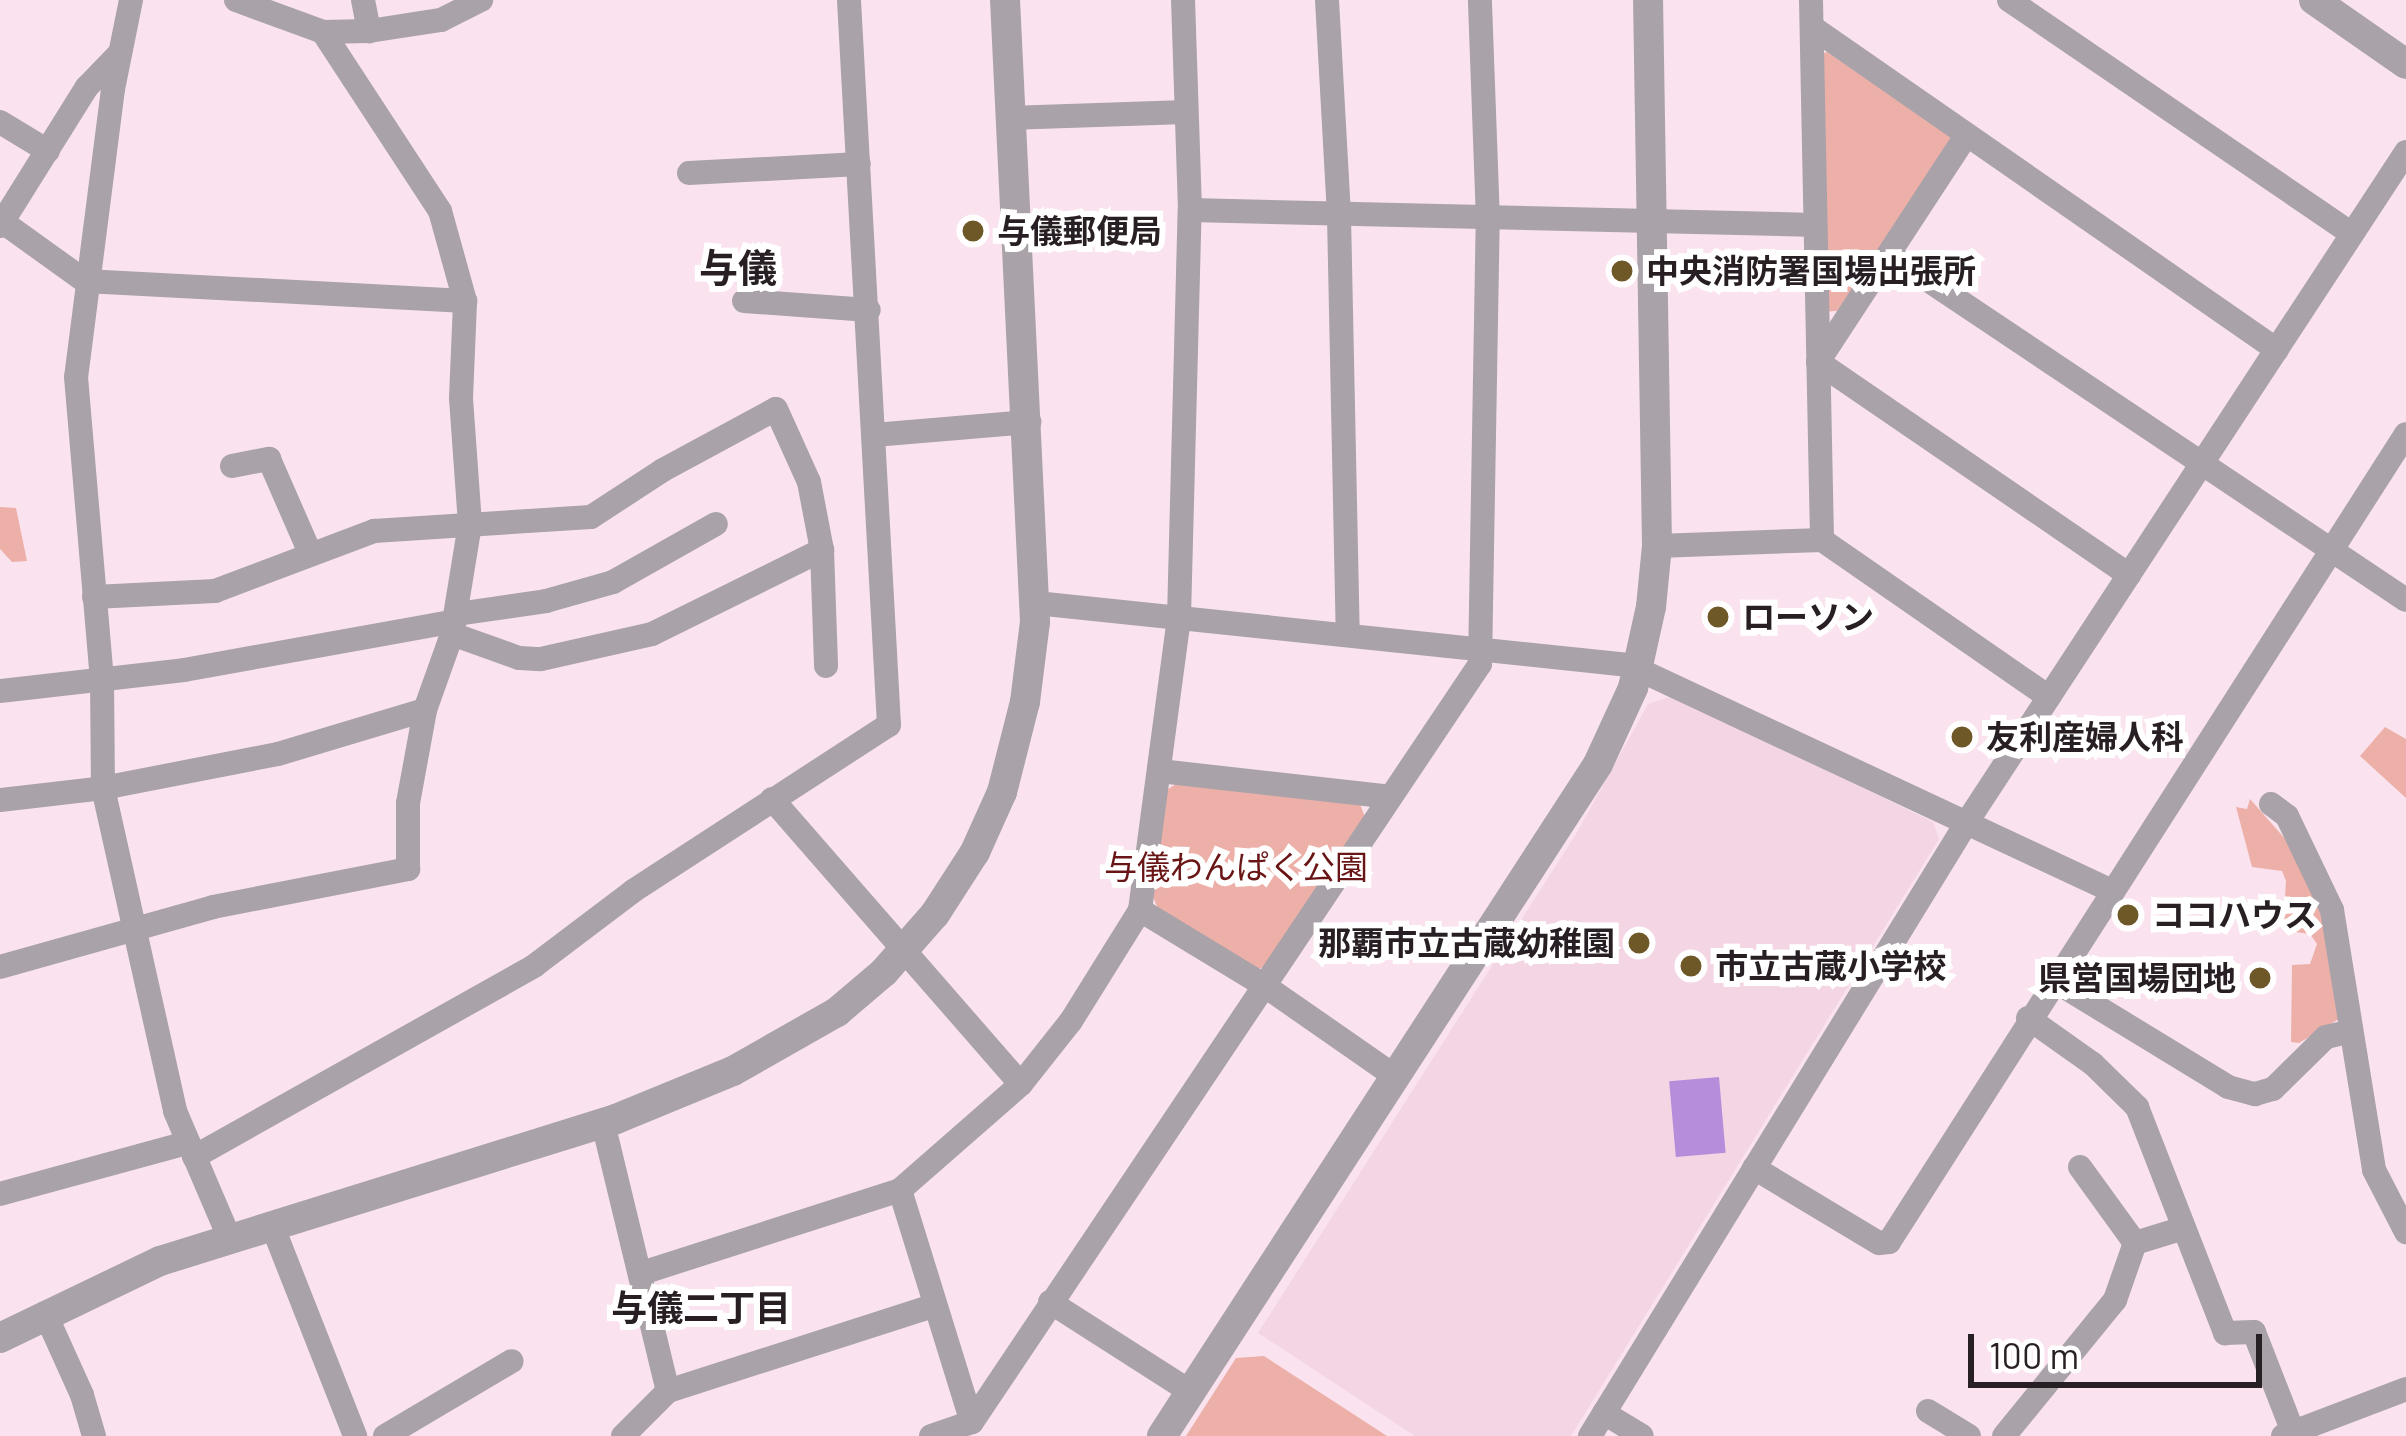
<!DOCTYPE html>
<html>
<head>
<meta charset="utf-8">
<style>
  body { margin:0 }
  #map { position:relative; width:2406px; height:1436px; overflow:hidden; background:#fae3ee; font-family:Barlow,"Noto Sans JP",sans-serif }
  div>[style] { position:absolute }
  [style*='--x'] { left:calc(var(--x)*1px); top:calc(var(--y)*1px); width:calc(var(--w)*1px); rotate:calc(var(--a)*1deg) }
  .built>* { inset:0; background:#f3d5e4 }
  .green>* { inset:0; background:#ecb0a9 }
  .water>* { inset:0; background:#b48edb; transform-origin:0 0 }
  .minor>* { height:24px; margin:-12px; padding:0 12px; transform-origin:12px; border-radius:12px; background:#a9a2a9 }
  .tertiary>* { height:30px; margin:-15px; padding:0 15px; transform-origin:15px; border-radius:15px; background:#a9a2a9 }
  .dots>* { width:33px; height:33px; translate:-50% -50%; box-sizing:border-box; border:6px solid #fff; border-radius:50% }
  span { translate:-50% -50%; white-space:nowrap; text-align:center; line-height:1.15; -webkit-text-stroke:12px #fff; paint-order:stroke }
  .poi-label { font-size:33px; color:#271f23; font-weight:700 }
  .left { translate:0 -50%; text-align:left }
  .right { translate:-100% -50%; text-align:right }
  .park-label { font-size:33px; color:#691516 }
  .neighbourhood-label { font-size:36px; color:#271f23; font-weight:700 }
  .quarter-label { font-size:39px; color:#271f23; font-weight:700 }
  .scale { position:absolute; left:1968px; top:1334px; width:294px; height:54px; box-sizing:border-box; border:6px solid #271f23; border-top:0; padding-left:15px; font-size:36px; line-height:42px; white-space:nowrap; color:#271f23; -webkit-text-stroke:9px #fff; paint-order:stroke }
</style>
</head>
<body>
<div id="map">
  <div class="built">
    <i style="clip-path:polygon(1673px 696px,1933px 822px,1939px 839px,1571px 1436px,1415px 1436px,1258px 1333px,1576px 834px,1648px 704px)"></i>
  </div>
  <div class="green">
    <i style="clip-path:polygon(1827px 52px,1953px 137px,1844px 310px,1825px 312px,1818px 55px)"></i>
    <i style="clip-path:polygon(0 507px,16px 508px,27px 561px,12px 562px,0 549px)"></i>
    <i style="clip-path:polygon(2385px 727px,2406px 739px,2406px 798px,2360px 756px)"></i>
    <i style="clip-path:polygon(1179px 782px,1358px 799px,1365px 817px,1267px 966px,1253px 971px,1158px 909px,1153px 897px,1165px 791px)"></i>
    <i style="clip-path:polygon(2250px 799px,2287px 841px,2322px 909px,2339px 1019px,2299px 1043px,2291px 1042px,2292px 965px,2310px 964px,2317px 944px,2310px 934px,2283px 930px,2286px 881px,2282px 871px,2252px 867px,2236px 807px,2247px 809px)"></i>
    <i style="clip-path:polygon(1264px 1356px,1387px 1436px,1186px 1436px,1236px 1358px)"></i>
  </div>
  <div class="water">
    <i style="left:1719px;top:1077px;width:76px;height:50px;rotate:85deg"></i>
  </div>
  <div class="minor">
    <i style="--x:131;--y:0;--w:91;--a:101.4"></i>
    <i style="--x:113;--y:89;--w:290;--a:97.3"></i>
    <i style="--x:76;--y:377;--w:302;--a:85.1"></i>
    <i style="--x:102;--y:678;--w:110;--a:89.5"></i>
    <i style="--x:103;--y:788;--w:331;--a:77.4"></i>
    <i style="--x:175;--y:1111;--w:137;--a:66.8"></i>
    <i style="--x:236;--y:0;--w:93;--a:20.2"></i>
    <i style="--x:323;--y:32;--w:46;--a:-1.2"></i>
    <i style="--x:369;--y:31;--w:73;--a:-8.7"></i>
    <i style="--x:441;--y:20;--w:45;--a:-26.6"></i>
    <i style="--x:363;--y:0;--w:32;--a:79"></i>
    <i style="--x:1327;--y:0;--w:216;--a:86.8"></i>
    <i style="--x:1339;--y:216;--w:418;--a:88.8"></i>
    <i style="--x:1811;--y:0;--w:540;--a:88.83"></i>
    <i style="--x:2009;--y:0;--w:415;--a:34.3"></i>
    <i style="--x:1812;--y:27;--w:566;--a:34.78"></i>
    <i style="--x:1011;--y:118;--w:175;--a:-2"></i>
    <i style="--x:0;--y:122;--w:56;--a:31.1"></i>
    <i style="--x:689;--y:173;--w:170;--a:-3"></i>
    <i style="--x:1190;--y:210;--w:625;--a:1.37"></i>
    <i style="--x:0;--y:220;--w:105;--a:35.7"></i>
    <i style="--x:85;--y:281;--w:381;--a:3"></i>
    <i style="--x:0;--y:226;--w:164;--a:-58"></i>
    <i style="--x:87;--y:87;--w:46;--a:-45.9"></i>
    <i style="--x:1892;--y:256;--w:618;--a:33.79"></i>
    <i style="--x:744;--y:301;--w:125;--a:4.1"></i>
    <i style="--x:1818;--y:362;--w:377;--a:34.4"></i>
    <i style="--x:1818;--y:362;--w:269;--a:-56.8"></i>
    <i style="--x:874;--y:435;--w:156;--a:-4.8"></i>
    <i style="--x:232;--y:466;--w:38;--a:-11"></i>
    <i style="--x:269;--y:459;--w:103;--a:66.4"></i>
    <i style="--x:1657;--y:546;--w:165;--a:-2.1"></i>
    <i style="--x:1822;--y:540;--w:276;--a:34.7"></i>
    <i style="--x:94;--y:597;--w:121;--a:-2.8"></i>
    <i style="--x:215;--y:591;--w:170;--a:-20.7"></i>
    <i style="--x:374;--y:531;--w:217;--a:-3.7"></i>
    <i style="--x:591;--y:517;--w:86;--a:-33.1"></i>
    <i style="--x:663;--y:470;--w:128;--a:-28.4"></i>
    <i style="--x:776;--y:409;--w:80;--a:65.7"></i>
    <i style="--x:809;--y:482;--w:69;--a:79.2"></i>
    <i style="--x:822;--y:550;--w:116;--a:88"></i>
    <i style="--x:1036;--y:603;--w:596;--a:5.97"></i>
    <i style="--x:1629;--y:665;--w:531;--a:25.07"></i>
    <i style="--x:457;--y:614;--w:90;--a:-8.3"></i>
    <i style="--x:546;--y:601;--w:70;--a:-15.8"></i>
    <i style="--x:613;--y:582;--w:118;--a:-29.4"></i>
    <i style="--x:452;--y:634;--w:71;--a:19.7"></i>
    <i style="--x:519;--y:658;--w:22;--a:3"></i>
    <i style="--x:541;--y:659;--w:114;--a:-12.7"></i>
    <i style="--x:652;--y:634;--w:190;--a:-26.3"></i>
    <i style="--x:0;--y:691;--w:185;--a:-6.5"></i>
    <i style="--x:184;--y:670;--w:275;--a:-10.2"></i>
    <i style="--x:1160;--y:771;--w:231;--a:6.4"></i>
    <i style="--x:772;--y:799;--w:378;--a:48.9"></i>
    <i style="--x:0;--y:800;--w:104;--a:-6.6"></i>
    <i style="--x:103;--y:788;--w:178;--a:-11"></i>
    <i style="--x:278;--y:754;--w:153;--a:-16.7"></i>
    <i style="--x:2271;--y:804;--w:20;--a:37"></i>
    <i style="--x:2287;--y:816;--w:104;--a:64.4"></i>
    <i style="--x:2332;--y:910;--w:263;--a:80.8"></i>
    <i style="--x:2374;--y:1170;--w:70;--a:62.7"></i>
    <i style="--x:1140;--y:910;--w:146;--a:31.3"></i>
    <i style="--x:1265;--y:986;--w:160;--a:34.8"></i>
    <i style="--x:0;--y:967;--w:221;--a:-15.7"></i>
    <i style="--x:213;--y:907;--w:199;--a:-11"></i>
    <i style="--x:408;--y:869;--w:66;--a:-90"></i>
    <i style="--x:408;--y:803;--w:95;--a:-79.6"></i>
    <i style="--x:425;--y:710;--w:81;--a:-70.4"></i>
    <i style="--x:452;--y:634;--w:111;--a:-80.7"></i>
    <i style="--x:470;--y:524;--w:126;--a:-94.1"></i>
    <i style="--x:461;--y:398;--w:97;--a:-87.6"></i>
    <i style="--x:465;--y:301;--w:93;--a:-105.5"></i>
    <i style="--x:440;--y:211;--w:214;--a:-123.2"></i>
    <i style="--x:2053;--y:980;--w:205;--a:31.4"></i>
    <i style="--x:2228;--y:1087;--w:28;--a:15"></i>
    <i style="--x:2255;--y:1094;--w:19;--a:-16"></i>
    <i style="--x:2273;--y:1089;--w:74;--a:-44.5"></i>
    <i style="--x:2326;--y:1037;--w:23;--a:-13"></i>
    <i style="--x:2028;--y:1018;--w:80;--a:35.3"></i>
    <i style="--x:2093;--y:1064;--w:62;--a:44.3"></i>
    <i style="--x:2137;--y:1107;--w:243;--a:68.7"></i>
    <i style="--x:2225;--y:1333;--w:29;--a:-2"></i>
    <i style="--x:2254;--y:1332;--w:107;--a:68.7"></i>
    <i style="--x:603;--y:1123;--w:276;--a:76.4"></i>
    <i style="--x:194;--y:1157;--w:390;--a:-29.3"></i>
    <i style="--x:534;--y:966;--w:124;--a:-37.1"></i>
    <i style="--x:633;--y:891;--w:305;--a:-33"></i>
    <i style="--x:889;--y:725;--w:726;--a:-93.16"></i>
    <i style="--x:2080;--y:1167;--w:94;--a:54.1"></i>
    <i style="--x:1754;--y:1168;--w:146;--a:31"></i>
    <i style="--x:1879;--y:1243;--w:10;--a:-6"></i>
    <i style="--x:1889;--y:1242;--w:959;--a:-57.39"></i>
    <i style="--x:900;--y:1190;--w:243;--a:72.8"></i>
    <i style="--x:0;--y:1194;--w:193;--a:-15.3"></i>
    <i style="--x:272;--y:1225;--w:227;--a:68.5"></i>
    <i style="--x:642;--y:1273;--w:271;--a:-17.8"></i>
    <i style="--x:900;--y:1190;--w:161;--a:-41.2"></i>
    <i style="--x:1021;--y:1084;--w:80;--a:-51.6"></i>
    <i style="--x:1071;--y:1021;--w:131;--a:-58.1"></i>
    <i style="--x:1140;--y:910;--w:296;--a:-82.4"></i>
    <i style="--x:1179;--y:617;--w:407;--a:-88.5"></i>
    <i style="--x:1190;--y:210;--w:210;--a:-91.9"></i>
    <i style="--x:1050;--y:1302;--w:167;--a:32.6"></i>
    <i style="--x:45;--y:1313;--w:90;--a:65.7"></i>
    <i style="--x:82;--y:1395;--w:43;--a:73.7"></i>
    <i style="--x:1928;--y:1411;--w:48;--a:31.4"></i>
    <i style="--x:1604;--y:1413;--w:44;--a:31.2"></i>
    <i style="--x:385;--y:1436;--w:147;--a:-30.6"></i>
    <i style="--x:623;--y:1436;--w:64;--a:-45"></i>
    <i style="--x:668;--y:1391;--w:278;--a:-17.8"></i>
    <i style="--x:931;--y:1436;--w:43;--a:-18.9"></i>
    <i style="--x:972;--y:1422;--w:912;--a:-56.17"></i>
    <i style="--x:1480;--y:664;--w:443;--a:-89"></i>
    <i style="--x:1488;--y:221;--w:221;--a:-92.1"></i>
    <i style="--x:1590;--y:1436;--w:721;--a:-58.45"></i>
    <i style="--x:1967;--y:822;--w:801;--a:-56.77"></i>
    <i style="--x:2004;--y:1436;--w:176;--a:-50.8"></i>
    <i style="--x:2115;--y:1300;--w:60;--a:-70.7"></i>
    <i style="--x:2135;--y:1243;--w:51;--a:-17"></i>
    <i style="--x:2283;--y:1436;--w:132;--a:-20.9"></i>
  </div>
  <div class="tertiary">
    <i style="--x:2314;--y:0;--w:112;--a:34.8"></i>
    <i style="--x:0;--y:1338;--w:178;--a:-25.7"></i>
    <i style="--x:160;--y:1261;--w:478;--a:-17.3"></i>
    <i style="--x:616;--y:1119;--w:126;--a:-22.3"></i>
    <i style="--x:733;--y:1071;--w:120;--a:-29.6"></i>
    <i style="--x:837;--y:1012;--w:62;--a:-40.4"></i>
    <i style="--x:884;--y:972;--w:77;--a:-48.7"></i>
    <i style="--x:935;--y:914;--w:74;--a:-57.2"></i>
    <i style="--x:975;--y:852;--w:66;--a:-65.8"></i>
    <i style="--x:1002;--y:792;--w:93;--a:-75.7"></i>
    <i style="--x:1025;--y:702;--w:81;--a:-82.9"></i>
    <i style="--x:1035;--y:622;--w:623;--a:-92.76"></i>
    <i style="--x:1162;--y:1436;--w:801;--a:-57.02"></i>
    <i style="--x:1598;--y:764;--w:84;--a:-65.3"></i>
    <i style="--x:1633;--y:688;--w:83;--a:-77.5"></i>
    <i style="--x:1651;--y:607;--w:61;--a:-84.4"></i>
    <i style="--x:1657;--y:546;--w:546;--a:-90.94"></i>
  </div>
  <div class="dots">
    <i style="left:973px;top:231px;background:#6e5827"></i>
    <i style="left:1622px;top:271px;background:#6e5827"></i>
    <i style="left:1718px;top:617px;background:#6e5827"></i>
    <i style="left:1962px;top:737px;background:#6e5827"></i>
    <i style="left:2128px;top:915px;background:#6e5827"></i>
    <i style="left:1639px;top:943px;background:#6e5827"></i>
    <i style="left:1691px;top:966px;background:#6e5827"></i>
    <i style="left:2260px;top:978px;background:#6e5827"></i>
  </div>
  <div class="poi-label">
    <span class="left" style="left:997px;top:231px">与儀郵便局</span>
    <span class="left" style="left:1646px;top:271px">中央消防署国場出張所</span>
    <span class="left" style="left:1742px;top:617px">ローソン</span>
    <span class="left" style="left:1986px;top:737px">友利産婦人科</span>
    <span class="left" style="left:2152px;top:915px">ココハウス</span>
    <span class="right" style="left:1615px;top:943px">那覇市立古蔵幼稚園</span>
    <span class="left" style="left:1715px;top:966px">市立古蔵小学校</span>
    <span class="right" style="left:2236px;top:978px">県営国場団地</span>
  </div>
  <div class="park-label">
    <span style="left:1236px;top:867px">与儀わんぱく公園</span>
  </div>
  <div class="neighbourhood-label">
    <span style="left:701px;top:1307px">与儀二丁目</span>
  </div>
  <div class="quarter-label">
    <span style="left:738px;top:267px">与儀</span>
  </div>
  <div class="scale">100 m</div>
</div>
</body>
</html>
